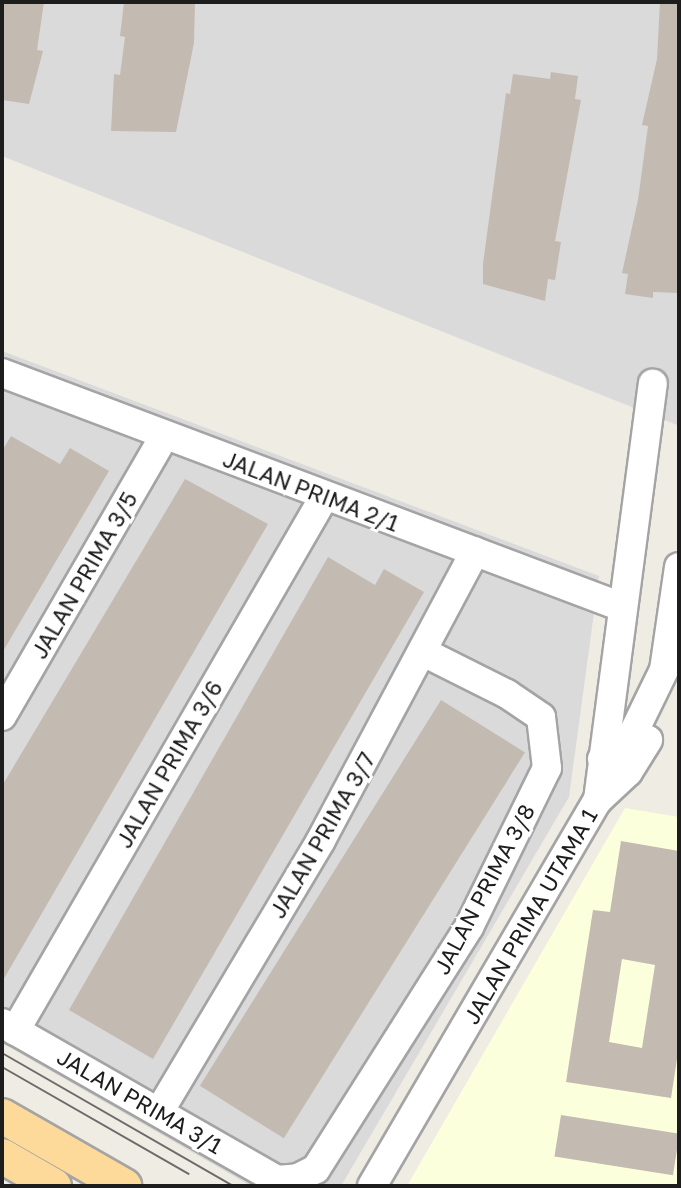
<!DOCTYPE html>
<html>
<head>
<meta charset="utf-8">
<style>
  body { margin:0 }
  #map { position:relative; width:681px; height:1188px; overflow:hidden; background:#eeece3; font-family:"Golos Text",sans-serif }
  div>[style] { position:absolute }
  [style*='--x'] { left:calc(var(--x)*1px); top:calc(var(--y)*1px); width:calc(var(--w)*1px); rotate:calc(var(--a)*1deg) }
  .residential>* { inset:0; background:#dbdada }
  .education>* { inset:0; background:#fcffdb }
  .building>* { inset:0; background:#c3bab2; transform-origin:0 0 }
  .roads { filter:drop-shadow(2px 0 #a4a4a4) drop-shadow(-2px 0 #a4a4a4) drop-shadow(0 2px #a4a4a4) drop-shadow(0 -2px #a4a4a4) }
  .minor>* { height:28px; margin:-14px; padding:0 14px; transform-origin:14px; border-radius:14px; background:#fff }
  .major>* { height:34px; margin:-17px; padding:0 17px; transform-origin:17px; border-radius:17px; background:#fdda99 }
  .tram>* { height:2px; margin:-1px; padding:0 1px; transform-origin:1px; border-radius:1px; background:#6b6b6b }
  span { translate:-50% -50%; white-space:nowrap; text-align:center; line-height:1.15; -webkit-text-stroke:6px #fff; paint-order:stroke }
  .street-label { font-size:22px; color:#1d1d1d }
  .frame { position:absolute; inset:0; border:4px solid #1d1d1d; pointer-events:none }
</style>
</head>
<body>
<div id="map">
  <div class="residential">
    <i style="clip-path:polygon(2px 2px,679px 2px,677px 425px,2px 156px)"></i>
    <i style="clip-path:polygon(2px 351px,599px 576px,569px 797px,341px 1186px,251px 1186px,2px 1043px)"></i>
  </div>
  <div class="education">
    <i style="clip-path:polygon(625px 808px,679px 817px,679px 1186px,407px 1186px)"></i>
  </div>
  <div class="building">
    <i style="clip-path:polygon(2px 2px,44px 2px,37px 50px,43px 51px,29px 104px,2px 100px)"></i>
    <i style="clip-path:polygon(124px 2px,195px 2px,194px 43px,176px 132px,111px 131px,114px 74px,120px 75px,125px 37px,120px 36px)"></i>
    <i style="clip-path:polygon(660px 2px,679px 2px,679px 293px,653px 292px,653px 298px,625px 294px,628px 274px,622px 273px,638px 200px,648px 126px,642px 125px,657px 59px)"></i>
    <i style="clip-path:polygon(551px 72px,578px 76px,575px 99px,581px 100px,555px 241px,561px 242px,555px 280px,548px 279px,545px 301px,483px 284px,483px 264px,506px 93px,510px 94px,513px 74px,550px 79px)"></i>
    <i style="clip-path:polygon(11px 436px,60px 464px,70px 448px,109px 471px,2px 653px,2px 451px)"></i>
    <i style="clip-path:polygon(185px 479px,268px 524px,2px 982px,2px 786px)"></i>
    <i style="clip-path:polygon(328px 557px,375px 585px,384px 569px,424px 592px,153px 1059px,69px 1010px)"></i>
    <i style="left:441px;top:700px;width:99px;height:455px;rotate:32deg"></i>
    <i style="clip-path:polygon(evenodd,621px 841px,679px 851px,679px 1046px,671px 1098px,566px 1082px,593px 910px,610px 912px,621px 841px,622px 959px,655px 965px,642px 1048px,609px 1042px,622px 959px)"></i>
    <i style="left:561px;top:1115px;width:120px;height:42px;rotate:9deg"></i>
  </div>
  <div class="roads">
    <div class="minor">
      <i style="--x:2;--y:373;--w:663;--a:20.68"></i>
      <i style="--x:2;--y:716;--w:325;--a:-59.9"></i>
      <i style="--x:602;--y:759;--w:25;--a:-21"></i>
      <i style="--x:625;--y:750;--w:89;--a:-64"></i>
      <i style="--x:664;--y:670;--w:104;--a:-81.7"></i>
      <i style="--x:598;--y:800;--w:41;--a:-43"></i>
      <i style="--x:628;--y:772;--w:38;--a:-58"></i>
      <i style="--x:2;--y:1023;--w:317;--a:29.7"></i>
      <i style="--x:277;--y:1180;--w:21;--a:-5"></i>
      <i style="--x:298;--y:1178;--w:20;--a:-27"></i>
      <i style="--x:316;--y:1169;--w:286;--a:-57.7"></i>
      <i style="--x:469;--y:927;--w:177;--a:-63.9"></i>
      <i style="--x:547;--y:768;--w:51;--a:-96.7"></i>
      <i style="--x:541;--y:717;--w:41;--a:-145.9"></i>
      <i style="--x:507;--y:694;--w:92;--a:-153.4"></i>
      <i style="--x:15;--y:1031;--w:617;--a:-59.94"></i>
      <i style="--x:159;--y:1112;--w:317;--a:-59.2"></i>
      <i style="--x:321;--y:840;--w:327;--a:-61.9"></i>
      <i style="--x:372;--y:1186;--w:447;--a:-59.7"></i>
      <i style="--x:598;--y:800;--w:420;--a:-82.5"></i>
    </div>
    <div class="major">
      <i style="--x:2;--y:1116;--w:141;--a:29.8"></i>
      <i style="--x:2;--y:1156;--w:60;--a:30"></i>
    </div>
  </div>
  <div class="tram">
    <i style="--x:2;--y:1053;--w:267;--a:29.9"></i>
    <i style="--x:2;--y:1067;--w:215;--a:29.8"></i>
  </div>
  <div class="street-label">
    <span style="left:311px;top:491px;rotate:21deg">JALAN PRIMA 2/1</span>
    <span style="left:84px;top:575px;rotate:-60deg">JALAN PRIMA 3/5</span>
    <span style="left:169px;top:764px;rotate:-60deg">JALAN PRIMA 3/6</span>
    <span style="left:322px;top:835px;rotate:-60deg">JALAN PRIMA 3/7</span>
    <span style="left:484px;top:889px;rotate:-62deg">JALAN PRIMA 3/8</span>
    <span style="left:530px;top:916px;rotate:-60deg">JALAN PRIMA UTAMA 1</span>
    <span style="left:140px;top:1101px;rotate:30deg">JALAN PRIMA 3/1</span>
  </div>
  <div class="frame"></div>
</div>
</body>
</html>
